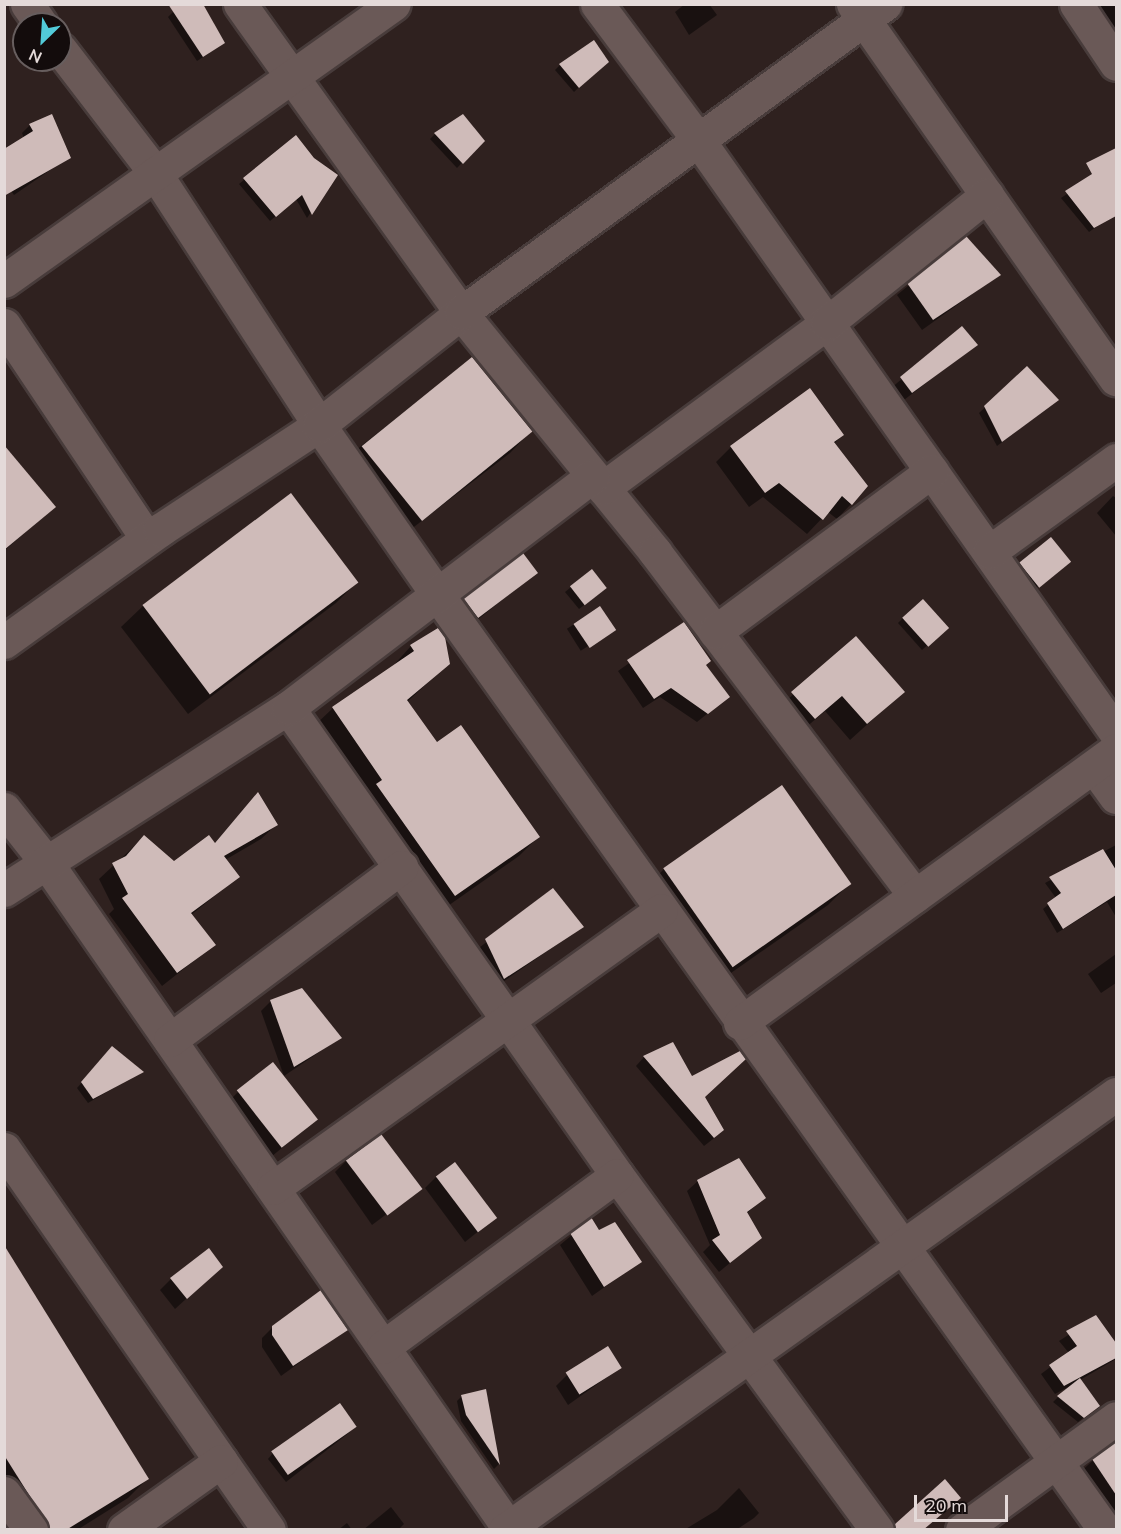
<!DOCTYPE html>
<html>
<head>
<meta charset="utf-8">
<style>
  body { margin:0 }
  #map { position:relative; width:1121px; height:1534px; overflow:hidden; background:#2f211f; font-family:Mulish,sans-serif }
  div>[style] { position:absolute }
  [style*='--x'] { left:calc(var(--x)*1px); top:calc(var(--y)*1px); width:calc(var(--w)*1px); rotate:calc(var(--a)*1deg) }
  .shadow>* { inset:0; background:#0007; transform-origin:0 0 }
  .building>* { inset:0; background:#cfbbb9; transform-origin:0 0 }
  .roads { filter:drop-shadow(2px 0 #483c3b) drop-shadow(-2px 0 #483c3b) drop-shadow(0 2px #483c3b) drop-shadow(0 -2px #483c3b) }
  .minor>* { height:33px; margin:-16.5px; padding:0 16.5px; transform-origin:16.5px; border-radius:16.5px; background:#6a5957 }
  span { translate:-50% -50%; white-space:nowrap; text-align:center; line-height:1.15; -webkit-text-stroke:6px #130c0c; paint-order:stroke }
  .frame { position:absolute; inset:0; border:6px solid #e4dad9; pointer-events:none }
  .north { position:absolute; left:12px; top:12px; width:60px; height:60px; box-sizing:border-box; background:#130c0c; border:2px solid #675e5e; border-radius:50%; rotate:205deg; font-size:16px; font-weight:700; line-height:24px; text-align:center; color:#e4dad9 }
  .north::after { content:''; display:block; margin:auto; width:21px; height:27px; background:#52cbd9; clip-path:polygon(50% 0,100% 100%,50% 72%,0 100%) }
  .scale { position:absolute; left:914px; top:1495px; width:94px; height:27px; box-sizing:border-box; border:3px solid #e4dad9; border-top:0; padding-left:8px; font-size:18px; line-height:21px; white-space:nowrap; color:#e4dad9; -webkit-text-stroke:4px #130c0c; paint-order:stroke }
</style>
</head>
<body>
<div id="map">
  <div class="shadow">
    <i style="clip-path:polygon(685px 4px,709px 4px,717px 15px,689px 35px,675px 12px)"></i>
    <i style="clip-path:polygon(1092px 4px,1116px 4px,1116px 35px)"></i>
    <i style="clip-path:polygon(173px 12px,217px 48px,197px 61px,168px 17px)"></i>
    <i style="clip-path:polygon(607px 61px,574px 92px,555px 70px,560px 65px)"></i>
    <i style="clip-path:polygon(30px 125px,69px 157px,14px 195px,4px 181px,24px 138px,22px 133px)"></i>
    <i style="clip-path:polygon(435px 134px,483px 141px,457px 168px,430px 139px)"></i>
    <i style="clip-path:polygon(296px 137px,312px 159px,336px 175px,307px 218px,296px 199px,270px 221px,239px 184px)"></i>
    <i style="clip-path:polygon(1107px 167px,1116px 183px,1116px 213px,1089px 232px,1061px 198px)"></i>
    <i style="clip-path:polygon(966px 238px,999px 275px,922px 330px,897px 295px)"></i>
    <i style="clip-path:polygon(962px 328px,976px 345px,900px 403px,890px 389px)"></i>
    <i style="clip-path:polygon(472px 359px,531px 431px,510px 453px,397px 540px,339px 467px,361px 446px)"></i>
    <i style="clip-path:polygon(1027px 368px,1052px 405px,997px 446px,979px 413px)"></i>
    <i style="clip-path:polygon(842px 435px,834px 444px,851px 504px,837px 519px,828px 512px,807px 534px,763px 497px,749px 507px,716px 462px,731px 447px)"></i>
    <i style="clip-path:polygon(4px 447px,54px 507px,4px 551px)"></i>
    <i style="clip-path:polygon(1113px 496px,1116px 498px,1116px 536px,1097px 513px)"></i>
    <i style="left:1051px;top:539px;width:29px;height:55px;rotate:52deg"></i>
    <i style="clip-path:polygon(591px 571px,600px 593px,579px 609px,565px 592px)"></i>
    <i style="clip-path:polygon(536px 573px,466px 629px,453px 610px,464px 599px)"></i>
    <i style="clip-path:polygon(357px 582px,336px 603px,188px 714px,121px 627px,143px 606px)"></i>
    <i style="left:600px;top:608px;width:26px;height:39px;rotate:58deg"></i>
    <i style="clip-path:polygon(903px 618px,941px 633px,922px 650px,898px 623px)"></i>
    <i style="clip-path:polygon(684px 624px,704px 666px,728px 697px,697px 722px,660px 697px,643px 708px,618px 671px)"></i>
    <i style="clip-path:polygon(438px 630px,448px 664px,407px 702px,436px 744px,538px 837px,519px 856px,435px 915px,313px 727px,333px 708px,392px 667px,411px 646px)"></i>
    <i style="clip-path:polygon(856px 638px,903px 692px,850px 740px,825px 711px,797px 735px,776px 710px)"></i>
    <i style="clip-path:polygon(244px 809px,276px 825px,261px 839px,225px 860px,238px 877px,191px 915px,214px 945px,162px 986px,109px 914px,114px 909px,99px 879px,144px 837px,173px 863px,214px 844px)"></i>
    <i style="clip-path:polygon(1116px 845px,1116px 917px,1107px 902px,1057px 933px,1043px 909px,1056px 898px,1045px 883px)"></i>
    <i style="clip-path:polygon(664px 869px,850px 883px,828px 905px,711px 987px,643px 891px)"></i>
    <i style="clip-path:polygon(553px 890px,582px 927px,494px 988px,475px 951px)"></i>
    <i style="clip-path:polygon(1116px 954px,1116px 983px,1101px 993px,1088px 974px)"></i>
    <i style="clip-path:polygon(271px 1001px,340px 1038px,284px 1076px,261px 1011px)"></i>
    <i style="clip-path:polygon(107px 1054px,141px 1072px,88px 1103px,77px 1088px)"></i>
    <i style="clip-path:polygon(644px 1057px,692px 1078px,722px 1130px,713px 1139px,704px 1146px,636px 1066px)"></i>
    <i style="clip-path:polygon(238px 1092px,316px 1120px,266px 1161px,227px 1103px)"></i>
    <i style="clip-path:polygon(346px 1161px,420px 1189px,372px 1225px,335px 1172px)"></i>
    <i style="clip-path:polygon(436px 1177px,495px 1218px,465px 1242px,425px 1188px)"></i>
    <i style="clip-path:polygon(698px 1181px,764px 1198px,746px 1214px,760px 1238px,719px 1272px,703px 1252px,710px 1245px,687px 1191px)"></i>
    <i style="clip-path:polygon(591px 1219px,599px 1232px,640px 1262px,592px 1296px,560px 1245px)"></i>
    <i style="clip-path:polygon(4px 1248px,148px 1478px,128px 1498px,77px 1530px,18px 1530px,4px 1507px)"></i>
    <i style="clip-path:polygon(210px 1277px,175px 1309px,160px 1290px,171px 1279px)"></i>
    <i style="clip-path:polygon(1096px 1317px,1116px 1346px,1116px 1359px,1080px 1380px,1098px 1406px,1078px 1422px,1053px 1402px,1068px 1387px,1055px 1394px,1041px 1374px,1069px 1353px,1059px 1341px)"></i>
    <i style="clip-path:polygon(273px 1327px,346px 1329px,281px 1376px,262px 1347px,262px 1338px)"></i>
    <i style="clip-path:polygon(620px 1368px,568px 1405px,556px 1386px,567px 1375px)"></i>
    <i style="clip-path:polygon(484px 1391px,499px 1464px,494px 1469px,461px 1421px,457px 1401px,462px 1396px)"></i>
    <i style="clip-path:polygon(350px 1432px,286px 1482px,268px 1459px,273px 1453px)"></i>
    <i style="clip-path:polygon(1116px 1439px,1116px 1530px,1074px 1478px)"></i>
    <i style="clip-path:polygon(739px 1488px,759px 1513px,754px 1518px,736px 1530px,684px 1530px,717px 1510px)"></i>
    <i style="clip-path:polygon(391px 1507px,404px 1524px,398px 1530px,363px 1530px)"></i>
    <i style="clip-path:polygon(347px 1523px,352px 1530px,338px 1530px)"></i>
  </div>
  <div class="building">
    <i style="clip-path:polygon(168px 4px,203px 4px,225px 43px,203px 57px)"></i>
    <i style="clip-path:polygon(594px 40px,609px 62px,579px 88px,559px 64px)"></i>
    <i style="clip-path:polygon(52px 114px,71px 158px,4px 196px,4px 149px,33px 131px,29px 124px)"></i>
    <i style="clip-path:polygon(463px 114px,485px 141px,463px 164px,434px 133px)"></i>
    <i style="clip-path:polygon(296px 135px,314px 158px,338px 175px,312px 215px,302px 195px,276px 217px,243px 178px)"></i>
    <i style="clip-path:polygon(1116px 148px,1116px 216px,1094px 228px,1065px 191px,1092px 174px,1086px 163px)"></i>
    <i style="clip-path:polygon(966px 236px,1001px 275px,933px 320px,907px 283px)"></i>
    <i style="clip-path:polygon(962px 326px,978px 345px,912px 393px,900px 377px)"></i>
    <i style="left:472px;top:357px;width:96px;height:142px;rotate:51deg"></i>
    <i style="clip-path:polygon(1027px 366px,1059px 400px,1002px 442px,984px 406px)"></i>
    <i style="clip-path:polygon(810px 388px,844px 435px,834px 442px,868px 486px,852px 505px,842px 496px,823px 520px,779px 483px,765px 493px,730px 446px)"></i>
    <i style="clip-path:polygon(4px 445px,56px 507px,4px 550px)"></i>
    <i style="left:291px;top:493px;width:112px;height:186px;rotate:53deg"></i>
    <i style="left:1051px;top:537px;width:32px;height:41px;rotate:51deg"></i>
    <i style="left:523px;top:553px;width:25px;height:75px;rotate:53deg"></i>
    <i style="left:592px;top:569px;width:24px;height:28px;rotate:52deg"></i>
    <i style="left:923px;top:599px;width:39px;height:28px;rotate:48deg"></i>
    <i style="left:600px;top:606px;width:29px;height:32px;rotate:56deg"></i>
    <i style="clip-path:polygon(684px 622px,711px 661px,706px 665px,730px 697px,708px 714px,671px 688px,654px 699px,627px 660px)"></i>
    <i style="clip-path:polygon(438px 628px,445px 637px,450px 664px,407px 700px,437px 742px,461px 725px,540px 837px,455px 896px,376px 784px,382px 780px,332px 707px,414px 651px,410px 645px)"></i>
    <i style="clip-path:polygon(856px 636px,905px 692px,867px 724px,842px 696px,815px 719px,791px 692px)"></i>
    <i style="left:782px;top:785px;width:121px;height:145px;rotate:55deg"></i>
    <i style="clip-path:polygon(258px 792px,278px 825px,224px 856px,240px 877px,191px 913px,216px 945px,177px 973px,122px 898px,128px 894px,112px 863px,126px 856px,144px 835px,174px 861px,209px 835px,215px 843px)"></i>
    <i style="clip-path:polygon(1103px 849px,1116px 870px,1116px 895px,1063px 929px,1047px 903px,1061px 893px,1049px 877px)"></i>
    <i style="clip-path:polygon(553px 888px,584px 927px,504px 979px,485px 939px)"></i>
    <i style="clip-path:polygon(302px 988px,342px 1038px,294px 1067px,270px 1000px)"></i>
    <i style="clip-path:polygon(673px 1042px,692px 1076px,740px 1051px,746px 1059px,705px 1097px,724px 1130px,714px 1138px,643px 1056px)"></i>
    <i style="clip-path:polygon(112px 1046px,144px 1072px,93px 1099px,81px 1082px)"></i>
    <i style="left:273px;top:1062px;width:73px;height:46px;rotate:52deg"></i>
    <i style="left:381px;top:1134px;width:69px;height:44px;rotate:53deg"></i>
    <i style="clip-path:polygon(739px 1158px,766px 1198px,747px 1212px,762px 1238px,730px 1263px,712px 1240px,720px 1235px,697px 1180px)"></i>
    <i style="left:455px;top:1162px;width:70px;height:24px;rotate:53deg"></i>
    <i style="clip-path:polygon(591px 1217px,599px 1230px,615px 1222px,642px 1262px,604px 1287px,570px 1233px)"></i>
    <i style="clip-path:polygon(4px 1245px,149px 1479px,66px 1530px,51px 1530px,4px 1455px)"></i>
    <i style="clip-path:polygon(209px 1248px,223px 1267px,187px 1299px,170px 1278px)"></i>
    <i style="clip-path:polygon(321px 1290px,348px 1330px,293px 1366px,272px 1335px,272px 1326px)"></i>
    <i style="clip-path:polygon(1096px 1315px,1116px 1343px,1116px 1358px,1064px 1386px,1049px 1365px,1077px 1346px,1066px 1331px)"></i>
    <i style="left:608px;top:1346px;width:26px;height:50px;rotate:58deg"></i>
    <i style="clip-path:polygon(1080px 1378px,1100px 1406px,1084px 1418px,1057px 1396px)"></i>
    <i style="clip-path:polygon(486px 1389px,500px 1465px,466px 1415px,461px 1395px)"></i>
    <i style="left:340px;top:1403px;width:29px;height:84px;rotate:55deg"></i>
    <i style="clip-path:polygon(1116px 1441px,1116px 1495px,1092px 1459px)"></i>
    <i style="clip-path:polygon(945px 1479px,961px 1498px,923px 1530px,895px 1530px,894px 1525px)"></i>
  </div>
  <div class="roads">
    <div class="minor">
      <i style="--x:27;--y:4;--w:24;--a:55"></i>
      <i style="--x:240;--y:4;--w:380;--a:54.4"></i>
      <i style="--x:461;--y:313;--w:308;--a:50.9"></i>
      <i style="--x:655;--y:552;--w:431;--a:52.9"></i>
      <i style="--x:597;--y:4;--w:171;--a:53.3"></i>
      <i style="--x:699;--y:141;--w:724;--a:54.84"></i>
      <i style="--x:853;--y:4;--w:458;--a:55"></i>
      <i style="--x:1076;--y:4;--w:72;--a:56.3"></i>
      <i style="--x:60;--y:49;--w:156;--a:52.5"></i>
      <i style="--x:155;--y:173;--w:301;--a:56.9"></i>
      <i style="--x:319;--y:425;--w:206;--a:55.1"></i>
      <i style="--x:437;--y:594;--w:1150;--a:54.49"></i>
      <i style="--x:4;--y:281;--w:478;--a:-35.4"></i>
      <i style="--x:4;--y:325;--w:257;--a:56.2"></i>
      <i style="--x:603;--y:488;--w:278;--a:-36.4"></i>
      <i style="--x:827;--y:323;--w:205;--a:-38.7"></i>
      <i style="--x:989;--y:552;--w:157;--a:-35.9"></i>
      <i style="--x:715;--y:632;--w:270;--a:-36.6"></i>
      <i style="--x:4;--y:642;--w:192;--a:-35.7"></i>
      <i style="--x:160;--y:530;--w:191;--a:-33.4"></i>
      <i style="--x:319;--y:425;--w:181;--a:-38.3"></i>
      <i style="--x:461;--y:313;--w:525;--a:-36.08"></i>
      <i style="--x:288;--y:708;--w:571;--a:54.84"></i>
      <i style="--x:617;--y:1175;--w:440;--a:53.8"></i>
      <i style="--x:1094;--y:767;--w:37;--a:54"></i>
      <i style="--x:4;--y:809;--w:68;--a:51.6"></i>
      <i style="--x:46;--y:862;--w:813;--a:55.22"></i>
      <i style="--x:4;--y:890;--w:337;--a:-32.7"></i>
      <i style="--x:288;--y:708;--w:383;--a:-37.3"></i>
      <i style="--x:740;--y:1023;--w:465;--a:-36"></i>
      <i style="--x:170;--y:1040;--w:289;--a:-36.8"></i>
      <i style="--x:4;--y:1149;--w:464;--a:55.2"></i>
      <i style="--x:273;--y:1188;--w:477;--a:-35.6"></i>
      <i style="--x:383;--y:1347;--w:290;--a:-36.3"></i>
      <i style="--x:4;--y:1493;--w:46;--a:53.9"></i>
      <i style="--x:124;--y:1530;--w:119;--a:-35.4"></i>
      <i style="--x:505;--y:1530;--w:751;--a:-35.51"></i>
      <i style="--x:962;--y:1530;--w:190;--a:-36"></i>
    </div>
  </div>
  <div class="frame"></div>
  <div class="north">N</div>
  <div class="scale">20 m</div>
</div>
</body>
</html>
